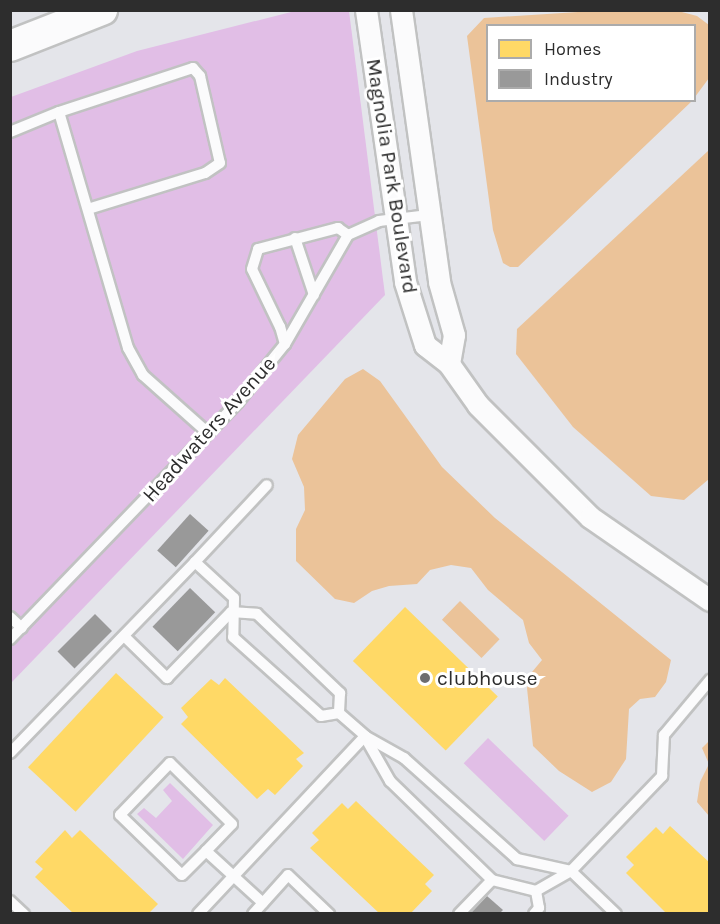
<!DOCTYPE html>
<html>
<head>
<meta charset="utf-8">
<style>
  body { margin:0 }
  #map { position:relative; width:720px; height:924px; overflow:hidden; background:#e4e5ea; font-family:Karla,sans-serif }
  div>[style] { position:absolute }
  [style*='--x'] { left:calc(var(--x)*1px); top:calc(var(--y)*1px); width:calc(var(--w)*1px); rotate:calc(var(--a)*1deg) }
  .green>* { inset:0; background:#e1bee6; transform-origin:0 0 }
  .water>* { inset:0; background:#ebc399; transform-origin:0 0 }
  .homes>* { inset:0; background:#ffd966; transform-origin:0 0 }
  .industry>* { inset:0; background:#999; transform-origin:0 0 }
  .roads { filter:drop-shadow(2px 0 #c1c2c2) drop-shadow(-2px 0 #c1c2c2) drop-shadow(0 2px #c1c2c2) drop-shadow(0 -2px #c1c2c2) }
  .lane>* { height:10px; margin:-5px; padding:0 5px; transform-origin:5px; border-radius:5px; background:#fbfbfc }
  .street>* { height:21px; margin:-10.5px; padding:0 10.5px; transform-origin:10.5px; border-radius:10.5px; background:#fbfbfc }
  .secondary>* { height:30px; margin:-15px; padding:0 15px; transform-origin:15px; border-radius:15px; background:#fbfbfc }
  .dots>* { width:16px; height:16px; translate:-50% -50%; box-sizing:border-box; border:3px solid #fff; border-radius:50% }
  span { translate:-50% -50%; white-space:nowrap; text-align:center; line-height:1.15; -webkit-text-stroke:6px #fff; paint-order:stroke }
  .street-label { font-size:21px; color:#2d2d2d }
  .poi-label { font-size:21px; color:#2d2d2d }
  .left { translate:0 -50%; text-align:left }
  .frame { position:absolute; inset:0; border:12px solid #2d2d2d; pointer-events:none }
  .legend { position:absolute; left:486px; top:24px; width:210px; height:78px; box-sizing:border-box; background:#fff; border:2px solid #ababab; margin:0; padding:8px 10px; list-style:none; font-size:18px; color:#2d2d2d }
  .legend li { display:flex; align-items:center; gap:12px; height:30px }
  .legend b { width:30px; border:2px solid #ababab }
</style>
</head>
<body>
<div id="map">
  <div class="green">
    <i style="clip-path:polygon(295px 11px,349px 11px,385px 295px,11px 683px,11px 97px,137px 51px)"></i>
    <i style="left:488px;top:738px;width:112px;height:35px;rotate:44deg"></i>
    <i style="clip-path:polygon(170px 783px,213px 825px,183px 859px,137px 814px,144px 808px,156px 818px,172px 801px,163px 790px)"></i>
  </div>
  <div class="water">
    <i style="clip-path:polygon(609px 10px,678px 11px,697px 16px,709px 25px,709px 78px,695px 97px,694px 26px,488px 26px,488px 100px,692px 101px,518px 267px,510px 267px,503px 263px,493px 230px,467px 36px,484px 18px)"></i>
    <i style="clip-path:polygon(709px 150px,709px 479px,684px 500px,651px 496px,573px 427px,516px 354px,517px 329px)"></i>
    <i style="clip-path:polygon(363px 369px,380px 381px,442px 467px,495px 518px,671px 660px,666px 682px,655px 697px,640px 699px,629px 709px,626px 759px,611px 782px,592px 792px,559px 771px,533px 746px,527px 688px,532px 672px,542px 660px,529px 643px,523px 620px,488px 590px,471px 568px,451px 565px,430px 570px,417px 584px,389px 586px,372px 591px,354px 603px,335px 599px,296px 561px,296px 529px,305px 510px,304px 487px,292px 459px,298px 435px,345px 379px)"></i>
    <i style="left:460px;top:601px;width:55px;height:26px;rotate:44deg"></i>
    <i style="clip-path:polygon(709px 741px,709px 816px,697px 802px,700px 782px,709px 764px,702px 748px)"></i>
  </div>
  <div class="homes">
    <i style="left:405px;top:607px;width:129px;height:75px;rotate:44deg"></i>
    <i style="left:116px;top:673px;width:65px;height:129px;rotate:43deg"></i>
    <i style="clip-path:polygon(225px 678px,304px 753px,296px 759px,303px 766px,275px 795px,268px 789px,257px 799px,181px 724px,188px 717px,181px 708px,211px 679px,219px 685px)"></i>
    <i style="clip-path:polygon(356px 801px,434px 875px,425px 884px,432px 891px,410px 914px,380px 914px,310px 848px,319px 840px,312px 833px,342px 803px,348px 809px)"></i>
    <i style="clip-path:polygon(670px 826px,710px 863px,710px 914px,667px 914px,626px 873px,634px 865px,626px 857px,656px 827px,663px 834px)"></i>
    <i style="clip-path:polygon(65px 830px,72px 838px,80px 830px,158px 904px,148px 914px,74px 914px,35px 877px,43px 869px,35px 862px)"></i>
  </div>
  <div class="industry">
    <i style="left:190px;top:514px;width:25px;height:49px;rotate:42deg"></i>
    <i style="left:190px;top:588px;width:35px;height:54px;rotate:44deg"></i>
    <i style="left:95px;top:614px;width:24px;height:53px;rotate:45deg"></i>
    <i style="clip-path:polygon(487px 896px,503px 910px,499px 914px,470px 914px)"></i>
  </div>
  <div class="roads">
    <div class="lane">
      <i style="--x:59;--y:112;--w:246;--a:73.7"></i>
      <i style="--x:128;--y:348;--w:31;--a:61"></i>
      <i style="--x:143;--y:375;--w:87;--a:41.7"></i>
      <i style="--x:10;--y:132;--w:53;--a:-22.2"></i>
      <i style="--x:59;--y:112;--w:141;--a:-18.2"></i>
      <i style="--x:193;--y:68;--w:11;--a:49"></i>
      <i style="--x:200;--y:76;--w:89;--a:77.1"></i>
      <i style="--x:220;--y:163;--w:18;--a:146"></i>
      <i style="--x:205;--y:173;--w:122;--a:162.9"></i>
      <i style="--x:295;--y:238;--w:60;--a:71.6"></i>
      <i style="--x:285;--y:344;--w:18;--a:-106"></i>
      <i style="--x:280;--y:327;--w:64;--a:-115.8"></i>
      <i style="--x:252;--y:269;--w:21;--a:-73"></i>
      <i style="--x:258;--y:249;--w:83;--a:-14.7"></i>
      <i style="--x:338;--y:228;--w:12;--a:35"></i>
      <i style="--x:195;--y:562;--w:105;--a:-46.9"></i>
      <i style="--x:10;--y:617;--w:16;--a:43"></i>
      <i style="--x:125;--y:637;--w:59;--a:44.3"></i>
      <i style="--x:167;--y:678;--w:92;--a:-45.9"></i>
      <i style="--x:231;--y:612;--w:26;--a:4"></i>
      <i style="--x:257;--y:614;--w:115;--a:43.6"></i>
      <i style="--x:340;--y:693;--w:20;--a:93"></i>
      <i style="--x:339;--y:713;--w:35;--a:41"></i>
      <i style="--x:365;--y:736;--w:45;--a:29.4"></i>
      <i style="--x:404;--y:758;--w:152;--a:41.8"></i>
      <i style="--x:517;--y:859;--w:55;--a:12.5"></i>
      <i style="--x:571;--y:871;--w:62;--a:43.7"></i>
      <i style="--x:10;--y:639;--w:329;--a:-46.1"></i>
      <i style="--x:238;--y:402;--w:75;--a:-51"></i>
      <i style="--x:285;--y:344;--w:126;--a:-60"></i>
      <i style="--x:348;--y:235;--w:34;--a:-24"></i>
      <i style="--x:379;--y:221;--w:50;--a:-6.8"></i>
      <i style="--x:365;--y:737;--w:51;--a:60.4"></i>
      <i style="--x:390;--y:781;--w:142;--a:44.1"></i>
      <i style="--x:492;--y:880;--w:45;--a:14"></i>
      <i style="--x:536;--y:891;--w:40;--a:-29.7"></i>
      <i style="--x:571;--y:871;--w:132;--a:-46.2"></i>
      <i style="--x:662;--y:776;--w:41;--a:-87.2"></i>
      <i style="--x:664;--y:735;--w:72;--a:-50.1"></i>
      <i style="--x:10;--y:753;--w:266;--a:-45.9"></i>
      <i style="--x:195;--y:562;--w:53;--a:42.7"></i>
      <i style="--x:234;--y:598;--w:39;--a:91"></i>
      <i style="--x:233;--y:637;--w:118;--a:41.9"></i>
      <i style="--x:321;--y:716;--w:18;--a:-9"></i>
      <i style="--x:206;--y:851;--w:37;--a:-46"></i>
      <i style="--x:232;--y:824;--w:87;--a:-135.5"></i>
      <i style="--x:170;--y:763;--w:72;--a:133.9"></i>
      <i style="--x:120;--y:815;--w:86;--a:44.1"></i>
      <i style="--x:182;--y:875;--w:34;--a:-45"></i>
      <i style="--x:206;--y:851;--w:77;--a:42.4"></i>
      <i style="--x:10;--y:901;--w:19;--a:43"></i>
      <i style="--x:198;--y:914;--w:244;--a:-46.8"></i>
      <i style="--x:253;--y:914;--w:52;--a:-48.1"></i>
      <i style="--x:288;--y:875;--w:57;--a:43.6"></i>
      <i style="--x:459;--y:914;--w:47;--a:-45.9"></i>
      <i style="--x:534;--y:914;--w:8;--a:-50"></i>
      <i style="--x:539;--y:908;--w:17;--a:-100"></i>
    </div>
    <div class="street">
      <i style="--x:366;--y:10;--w:275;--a:81.8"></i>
      <i style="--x:405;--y:282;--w:66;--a:72.4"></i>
      <i style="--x:425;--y:345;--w:31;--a:38"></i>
      <i style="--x:449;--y:364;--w:50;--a:54.7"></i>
      <i style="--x:478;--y:405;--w:158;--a:45"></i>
      <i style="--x:590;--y:517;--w:146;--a:34.7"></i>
      <i style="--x:401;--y:10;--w:275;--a:82"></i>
      <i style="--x:439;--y:282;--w:55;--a:74.2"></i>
      <i style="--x:454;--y:335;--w:29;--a:100"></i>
    </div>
    <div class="secondary">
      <i style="--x:10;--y:46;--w:99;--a:-21.4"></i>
    </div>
  </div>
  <div class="dots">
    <i style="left:425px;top:678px;background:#6d6d6f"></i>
  </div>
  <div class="street-label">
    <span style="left:392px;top:176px;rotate:81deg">Magnolia Park Boulevard</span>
    <span style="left:209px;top:429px;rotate:-48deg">Headwaters Avenue</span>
  </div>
  <div class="poi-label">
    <span class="left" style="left:437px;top:678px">clubhouse</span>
  </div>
  <div class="frame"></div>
  <ul class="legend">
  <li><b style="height:16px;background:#ffd966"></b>Homes</li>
  <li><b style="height:16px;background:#999"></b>Industry</li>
  </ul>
</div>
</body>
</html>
